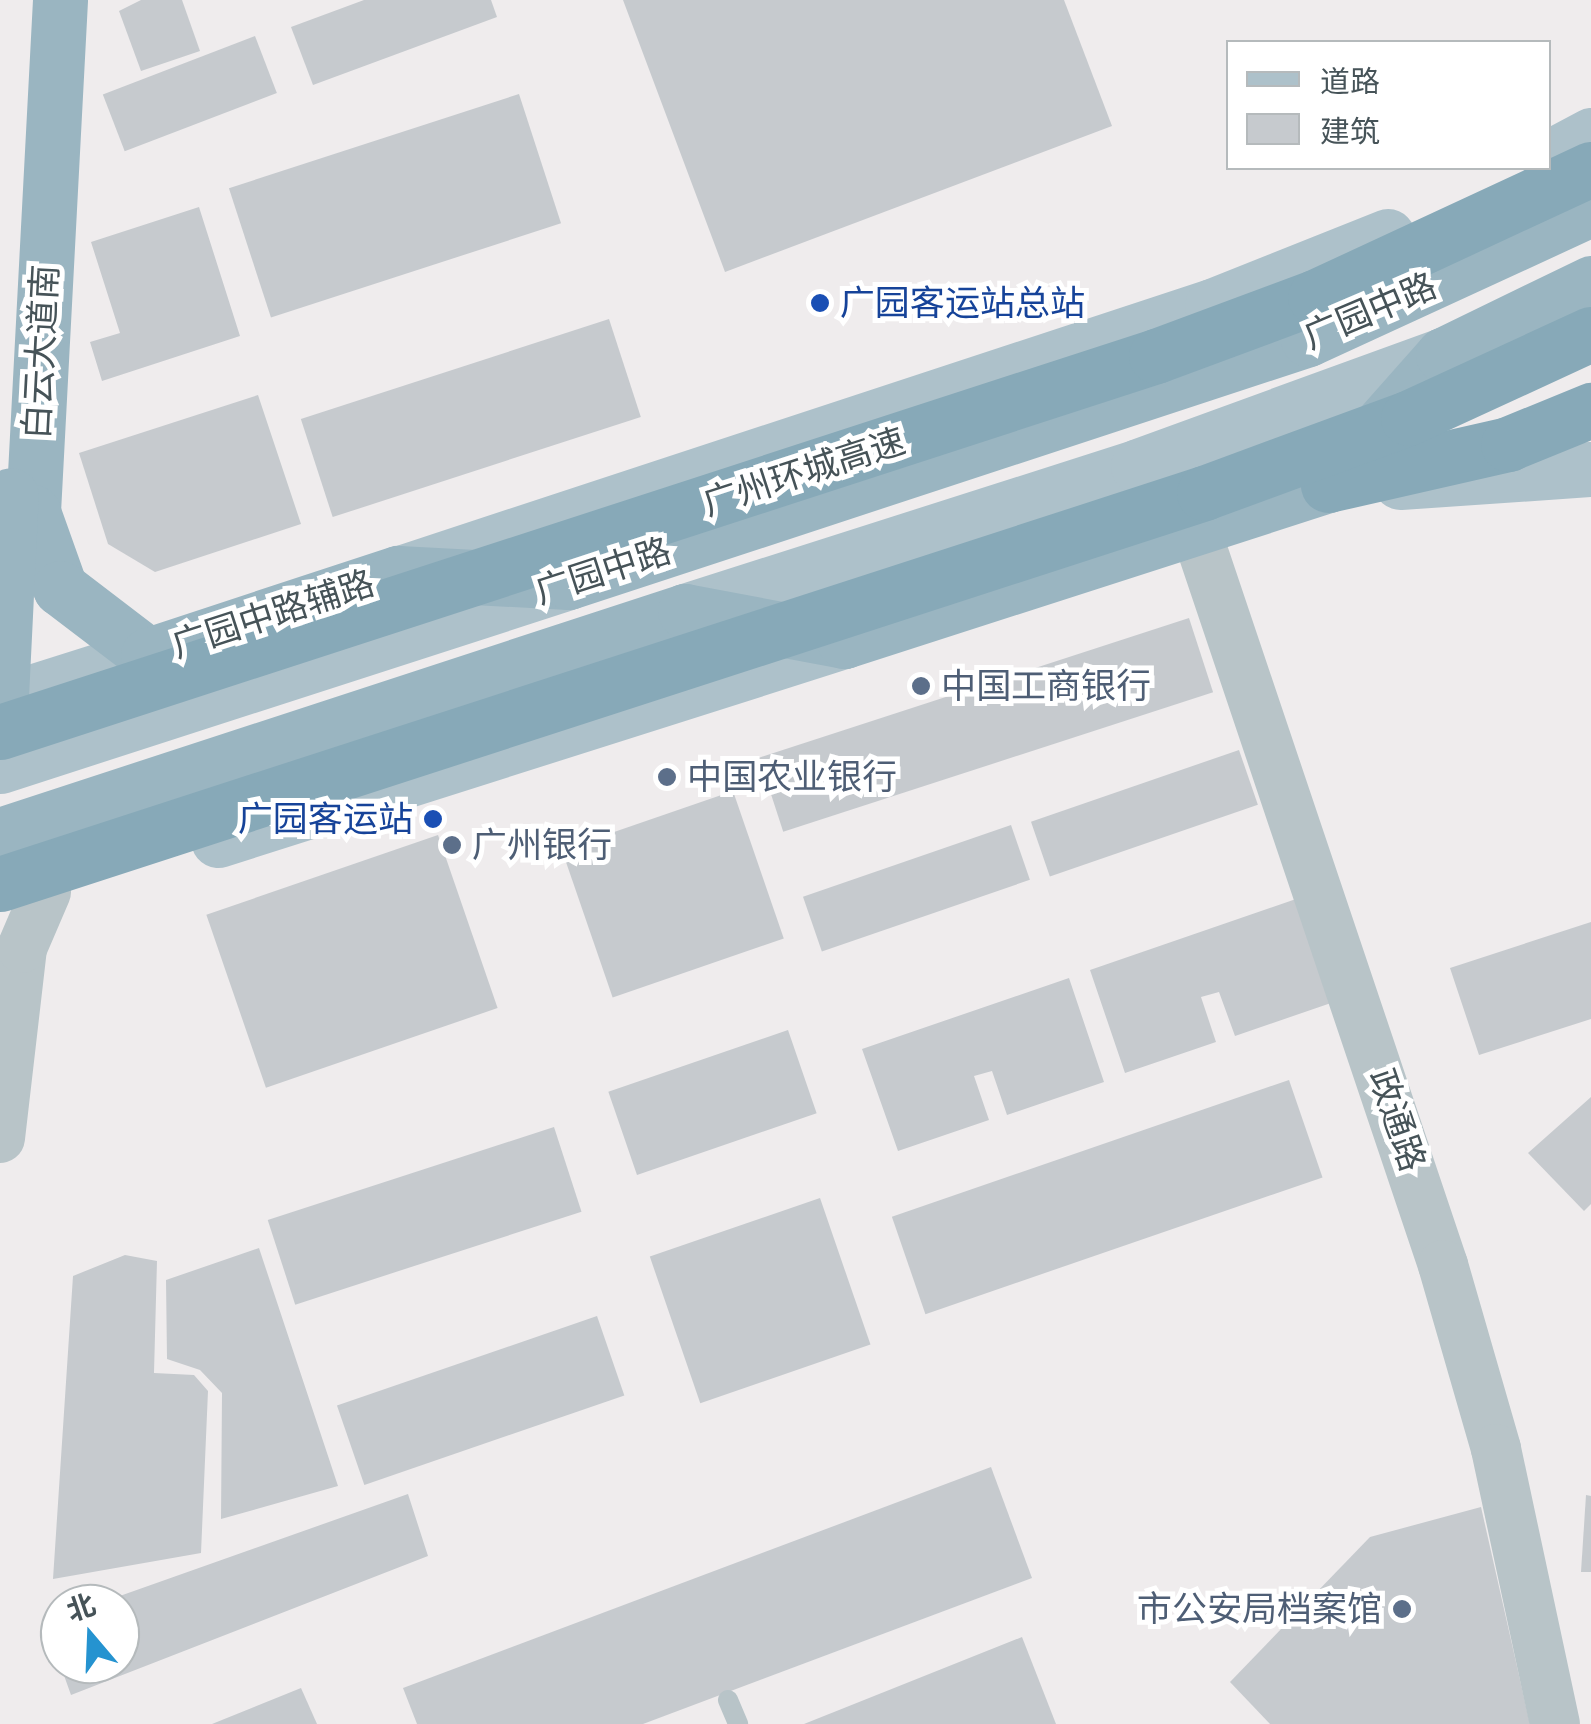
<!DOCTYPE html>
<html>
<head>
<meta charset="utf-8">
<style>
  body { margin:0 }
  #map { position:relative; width:1591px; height:1724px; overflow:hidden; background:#efeced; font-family:"Public Sans","Noto Sans SC",sans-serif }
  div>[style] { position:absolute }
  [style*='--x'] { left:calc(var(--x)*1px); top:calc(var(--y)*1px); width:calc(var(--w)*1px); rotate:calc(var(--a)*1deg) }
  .building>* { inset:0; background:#c6cace; transform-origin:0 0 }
  .service>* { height:20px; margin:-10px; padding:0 10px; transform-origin:10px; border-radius:10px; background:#b8c4c8 }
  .tertiary>* { height:50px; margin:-25px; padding:0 25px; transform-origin:25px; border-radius:25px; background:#b8c4c8 }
  .primary>* { height:55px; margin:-27.5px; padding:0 27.5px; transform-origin:27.5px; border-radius:27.5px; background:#adc1ca }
  .trunk>* { height:55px; margin:-27.5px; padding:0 27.5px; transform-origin:27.5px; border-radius:27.5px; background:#9ab5c1 }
  .motorway>* { height:55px; margin:-27.5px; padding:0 27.5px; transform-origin:27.5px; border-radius:27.5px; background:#87a9b8 }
  .dots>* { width:28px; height:28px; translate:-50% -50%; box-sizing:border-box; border:5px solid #fff; border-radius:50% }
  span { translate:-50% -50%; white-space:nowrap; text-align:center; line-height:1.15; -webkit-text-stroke:10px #fff; paint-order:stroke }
  .transit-label { font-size:35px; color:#164399 }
  .left { translate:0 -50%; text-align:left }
  .right { translate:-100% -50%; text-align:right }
  .street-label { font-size:35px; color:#465358 }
  .service-label { font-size:35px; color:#4e5e75 }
  .legend { position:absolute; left:1226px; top:40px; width:325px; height:130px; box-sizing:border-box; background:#fff; border:2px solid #b5babc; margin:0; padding:12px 18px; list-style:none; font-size:30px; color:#465358 }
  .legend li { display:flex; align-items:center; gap:20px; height:50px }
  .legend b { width:50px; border:2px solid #b5babc }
  .north { position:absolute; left:40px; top:1584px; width:100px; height:100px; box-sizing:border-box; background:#fff; border:2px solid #b5babc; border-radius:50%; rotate:341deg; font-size:28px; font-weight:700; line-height:40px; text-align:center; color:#465358 }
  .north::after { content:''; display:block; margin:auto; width:35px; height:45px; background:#2593d0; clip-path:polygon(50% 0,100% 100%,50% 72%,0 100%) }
</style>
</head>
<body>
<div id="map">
  <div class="building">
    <i style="clip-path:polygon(141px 0,182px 0,200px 51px,141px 71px,119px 11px)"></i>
    <i style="clip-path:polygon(364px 0,491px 0,497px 17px,313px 85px,291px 27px)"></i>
    <i style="clip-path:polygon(623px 0,1064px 0,1112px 126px,725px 272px)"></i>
    <i style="left:255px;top:36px;width:61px;height:163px;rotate:69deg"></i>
    <i style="left:519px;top:94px;width:136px;height:305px;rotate:72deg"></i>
    <i style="clip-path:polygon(199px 207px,240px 336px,102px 381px,90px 342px,120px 333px,91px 242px)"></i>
    <i style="left:609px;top:319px;width:103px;height:324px;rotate:72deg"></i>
    <i style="clip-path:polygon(258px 395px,301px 524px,155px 572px,108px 544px,79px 453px)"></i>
    <i style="left:1189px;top:618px;width:78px;height:452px;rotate:72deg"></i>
    <i style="left:1239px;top:750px;width:58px;height:220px;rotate:71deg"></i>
    <i style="left:733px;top:791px;width:156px;height:181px;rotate:71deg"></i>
    <i style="left:1011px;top:825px;width:58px;height:220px;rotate:71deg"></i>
    <i style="left:438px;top:835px;width:183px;height:245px;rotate:71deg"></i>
    <i style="clip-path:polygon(1296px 899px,1331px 1003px,1235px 1036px,1219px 992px,1201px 997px,1216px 1042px,1125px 1073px,1090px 970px)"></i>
    <i style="clip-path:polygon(1591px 922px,1591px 1019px,1479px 1055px,1450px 968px)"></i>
    <i style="clip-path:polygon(1069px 978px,1104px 1082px,1007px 1115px,992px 1071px,974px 1076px,989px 1120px,898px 1151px,862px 1049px)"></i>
    <i style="left:788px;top:1030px;width:88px;height:190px;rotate:71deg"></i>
    <i style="left:1289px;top:1080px;width:103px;height:420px;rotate:71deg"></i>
    <i style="clip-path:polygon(1591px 1097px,1591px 1204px,1584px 1211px,1528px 1153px)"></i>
    <i style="left:554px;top:1127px;width:89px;height:301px;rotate:72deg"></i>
    <i style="left:820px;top:1198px;width:155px;height:180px;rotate:71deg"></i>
    <i style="clip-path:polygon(259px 1248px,338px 1486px,221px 1519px,222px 1393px,200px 1370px,167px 1359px,166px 1280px)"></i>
    <i style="clip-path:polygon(125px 1255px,157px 1261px,154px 1373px,194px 1375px,208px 1391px,201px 1553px,53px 1579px,73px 1276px)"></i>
    <i style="left:597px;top:1316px;width:84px;height:275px;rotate:71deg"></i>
    <i style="clip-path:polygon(991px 1467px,1032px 1578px,643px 1724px,417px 1724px,403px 1688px)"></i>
    <i style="clip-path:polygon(408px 1494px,428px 1556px,71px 1695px,61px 1667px,48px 1662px,59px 1631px,60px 1664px,120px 1664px,120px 1604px,100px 1603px)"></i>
    <i style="clip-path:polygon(1586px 1495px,1591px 1496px,1591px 1572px,1581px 1572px)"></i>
    <i style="clip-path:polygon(1481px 1507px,1530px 1724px,1270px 1724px,1230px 1682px,1370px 1537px)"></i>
    <i style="clip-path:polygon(1022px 1637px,1056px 1724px,804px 1724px)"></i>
    <i style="clip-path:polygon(301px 1688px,317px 1724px,212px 1724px)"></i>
  </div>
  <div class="service">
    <i style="--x:728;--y:1700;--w:26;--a:67"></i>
  </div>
  <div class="tertiary">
    <i style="--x:1195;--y:528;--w:778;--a:71.4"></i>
    <i style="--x:1443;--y:1265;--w:191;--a:73.9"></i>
    <i style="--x:1496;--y:1449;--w:281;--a:77.9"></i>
    <i style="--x:0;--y:1138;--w:191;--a:-83.4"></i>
    <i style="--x:22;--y:948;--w:61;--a:-66.8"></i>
  </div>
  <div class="primary">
    <i style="--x:1548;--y:158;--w:49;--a:-28.1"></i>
    <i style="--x:1400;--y:482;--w:191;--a:-3.9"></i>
    <i style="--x:400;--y:573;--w:855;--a:-18.2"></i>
    <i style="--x:1212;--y:306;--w:189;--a:-21.7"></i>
    <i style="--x:685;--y:611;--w:476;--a:-17.7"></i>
    <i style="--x:1138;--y:466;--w:325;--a:-20"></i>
    <i style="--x:0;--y:702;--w:155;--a:-17.6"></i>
    <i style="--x:0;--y:766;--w:595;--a:-17.92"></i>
    <i style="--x:218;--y:840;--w:657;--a:-17.64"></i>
  </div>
  <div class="trunk">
    <i style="--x:60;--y:0;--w:513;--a:93.02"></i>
    <i style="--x:33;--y:512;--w:81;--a:70.4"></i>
    <i style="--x:60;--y:588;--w:111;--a:37.3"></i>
    <i style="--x:148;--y:655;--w:263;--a:-18.2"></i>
    <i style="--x:398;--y:573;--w:171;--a:3"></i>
    <i style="--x:569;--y:582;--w:778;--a:-18.2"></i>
    <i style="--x:1308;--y:339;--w:311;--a:-24.7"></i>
    <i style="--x:0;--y:717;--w:222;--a:-87.2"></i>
    <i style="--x:0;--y:835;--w:721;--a:-18.11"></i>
    <i style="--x:685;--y:611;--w:162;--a:10.7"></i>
    <i style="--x:844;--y:641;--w:509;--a:-17.86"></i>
    <i style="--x:1328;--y:485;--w:174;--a:-48.5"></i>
    <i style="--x:1443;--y:355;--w:165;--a:-25.9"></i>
  </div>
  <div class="motorway">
    <i style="--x:1328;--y:485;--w:185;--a:-12.8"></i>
    <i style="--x:1508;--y:444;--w:90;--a:-22.3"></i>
    <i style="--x:0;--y:732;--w:1216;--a:-18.02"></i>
    <i style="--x:1156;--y:356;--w:170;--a:-20.4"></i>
    <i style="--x:1315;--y:297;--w:304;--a:-24.9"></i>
    <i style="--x:0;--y:884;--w:1266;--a:-17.99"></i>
    <i style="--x:1204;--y:493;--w:217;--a:-20.2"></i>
    <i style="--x:1408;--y:418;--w:201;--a:-24.7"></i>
  </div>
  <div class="dots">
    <i style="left:820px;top:303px;background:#1a4fb4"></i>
    <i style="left:921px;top:686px;background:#5c6f8a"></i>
    <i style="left:667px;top:777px;background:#5c6f8a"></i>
    <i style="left:433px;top:819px;background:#1a4fb4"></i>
    <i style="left:452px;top:845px;background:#5c6f8a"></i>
    <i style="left:1402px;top:1609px;background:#5c6f8a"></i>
  </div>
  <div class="transit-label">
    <span class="left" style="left:840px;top:303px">广园客运站总站</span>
    <span class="right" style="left:413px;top:819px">广园客运站</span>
  </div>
  <div class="street-label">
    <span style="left:1370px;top:311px;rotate:-23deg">广园中路</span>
    <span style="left:41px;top:352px;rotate:-87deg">白云大道南</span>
    <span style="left:804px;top:472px;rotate:-18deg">广州环城高速</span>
    <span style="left:603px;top:571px;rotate:-18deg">广园中路</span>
    <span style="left:273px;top:614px;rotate:-18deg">广园中路辅路</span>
    <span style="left:1397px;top:1120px;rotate:71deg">政通路</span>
  </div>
  <div class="service-label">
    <span class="left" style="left:941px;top:686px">中国工商银行</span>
    <span class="left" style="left:687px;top:777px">中国农业银行</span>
    <span class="left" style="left:472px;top:845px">广州银行</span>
    <span class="right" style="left:1382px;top:1609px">市公安局档案馆</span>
  </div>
  <ul class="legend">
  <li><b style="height:12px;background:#adc1ca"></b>道路</li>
  <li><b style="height:28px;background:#c6cace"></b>建筑</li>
  </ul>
  <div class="north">北</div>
</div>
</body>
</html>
